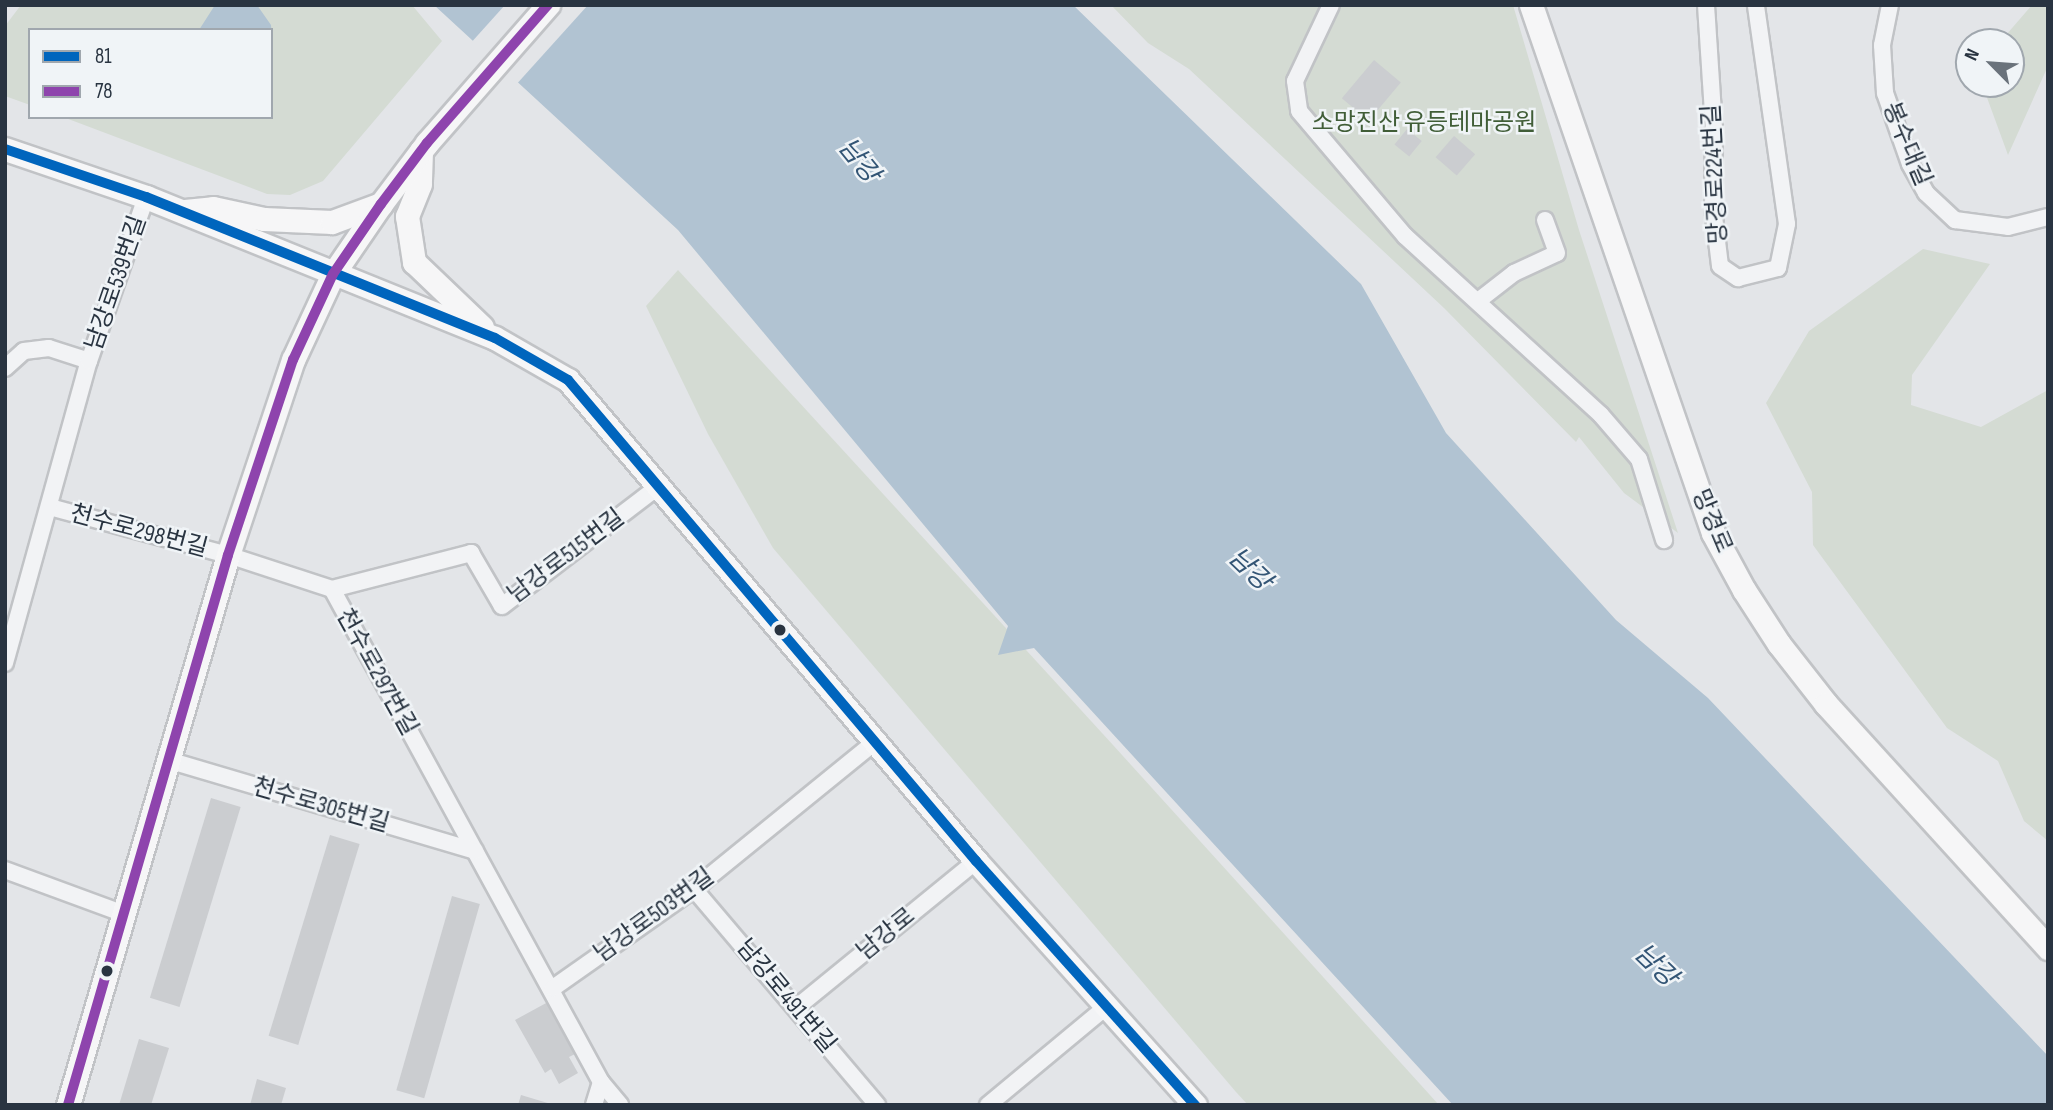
<!DOCTYPE html>
<html>
<head>
<meta charset="utf-8">
<style>
  body { margin:0 }
  #map { position:relative; width:2053px; height:1110px; overflow:hidden; background:#e3e5e8; font-family:"Sofia Sans Condensed","Noto Sans KR",sans-serif }
  div>[style] { position:absolute }
  [style*='--x'] { left:calc(var(--x)*1px); top:calc(var(--y)*1px); width:calc(var(--w)*1px); rotate:calc(var(--a)*1deg) }
  .green>* { inset:0; background:#d4dbd3 }
  .water>* { inset:0; background:#b1c3d2 }
  .pier>* { inset:0; background:#e3e5e8 }
  .building>* { inset:0; background:#cbcdd0; transform-origin:0 0 }
  .roads { filter:drop-shadow(2px 0 #c1c3c6) drop-shadow(-2px 0 #c1c3c6) drop-shadow(0 2px #c1c3c6) drop-shadow(0 -2px #c1c3c6) }
  .street>* { height:16px; margin:-8px; padding:0 8px; transform-origin:8px; border-radius:8px; background:#f2f3f5 }
  .secondary>* { height:23px; margin:-11.5px; padding:0 11.5px; transform-origin:11.5px; border-radius:11.5px; background:#f6f6f7 }
  .bus-1>* { height:10px; margin:-5px; padding:0 5px; transform-origin:5px; border-radius:5px; background:#0065bd }
  .bus-2>* { height:10px; margin:-5px; padding:0 5px; transform-origin:5px; border-radius:5px; background:#8e44ad }
  .dots>* { width:19px; height:19px; translate:-50% -50%; box-sizing:border-box; border:4px solid #f0f4f7; border-radius:50% }
  span { translate:-50% -50%; white-space:nowrap; text-align:center; line-height:1.15; -webkit-text-stroke:5px #f0f4f7; paint-order:stroke }
  .park-label { font-size:24px; color:#405d37 }
  .street-label { font-size:24px; color:#293441 }
  .water-label { font-size:26px; color:#335575; font-style:italic }
  .frame { position:absolute; inset:0; border:7px solid #293441; pointer-events:none }
  .legend { position:absolute; left:28px; top:28px; width:245px; height:91px; box-sizing:border-box; background:#f0f4f7; border:2px solid #a0a7ae; margin:0; padding:9px 12px; list-style:none; font-size:21px; color:#293441 }
  .legend li { display:flex; align-items:center; gap:14px; height:35px }
  .legend b { width:35px; border:2px solid #a0a7ae }
  .north { position:absolute; left:1955px; top:28px; width:70px; height:70px; box-sizing:border-box; background:#f0f4f7; border:2px solid #a0a7ae; border-radius:50%; rotate:295deg; font-size:19px; font-weight:700; line-height:28px; text-align:center; color:#293441 }
  .north::after { content:''; display:block; margin:auto; width:24px; height:32px; background:#6a727b; clip-path:polygon(50% 0,100% 100%,50% 72%,0 100%) }
</style>
</head>
<body>
<div id="map">
  <div class="green">
    <i style="clip-path:polygon(21px 5px,412px 5px,442px 41px,323px 181px,290px 195px,267px 194px,63px 117px,271px 117px,271px 30px,30px 30px,30px 105px,5px 96px,5px 26px)"></i>
    <i style="clip-path:polygon(1111px 5px,1513px 5px,1579px 230px,1678px 533px,1624px 493px,1579px 437px,1576px 442px,1444px 308px,1189px 69px,1148px 43px)"></i>
    <i style="clip-path:polygon(2032px 5px,2048px 5px,2048px 66px,2008px 155px,1982px 84px,2011px 84px,2011px 42px,2000px 42px)"></i>
    <i style="clip-path:polygon(1923px 249px,1990px 264px,1912px 375px,1911px 405px,1981px 427px,2048px 390px,2048px 841px,2024px 821px,1998px 761px,1947px 728px,1813px 545px,1812px 492px,1766px 403px,1809px 331px)"></i>
    <i style="clip-path:polygon(678px 270px,1113px 745px,1439px 1105px,1248px 1105px,1236px 1092px,773px 548px,708px 434px,646px 306px)"></i>
  </div>
  <div class="water">
    <i style="clip-path:polygon(215px 5px,257px 5px,271px 25px,272px 37px,271px 41px,271px 30px,199px 30px)"></i>
    <i style="clip-path:polygon(434px 5px,1073px 5px,1361px 284px,1446px 433px,1616px 620px,1708px 698px,2048px 1056px,2048px 1105px,1453px 1105px,1034px 648px,998px 655px,1008px 626px,678px 230px)"></i>
  </div>
  <div class="pier">
    <i style="clip-path:polygon(505px 5px,588px 5px,514px 87px,469px 45px)"></i>
  </div>
  <div class="building">
    <i style="left:1374px;top:60px;width:35px;height:50px;rotate:40deg"></i>
    <i style="left:1407px;top:129px;width:19px;height:20px;rotate:39deg"></i>
    <i style="left:1454px;top:136px;width:28px;height:28px;rotate:41deg"></i>
    <i style="left:211px;top:798px;width:31px;height:209px;rotate:17deg"></i>
    <i style="left:330px;top:835px;width:31px;height:210px;rotate:17deg"></i>
    <i style="left:452px;top:896px;width:29px;height:202px;rotate:16deg"></i>
    <i style="clip-path:polygon(548px 1002px,577px 1053px,569px 1057px,578px 1073px,559px 1084px,551px 1069px,545px 1073px,515px 1020px)"></i>
    <i style="clip-path:polygon(139px 1039px,169px 1048px,151px 1105px,119px 1105px)"></i>
    <i style="clip-path:polygon(257px 1079px,286px 1088px,281px 1105px,250px 1105px)"></i>
    <i style="clip-path:polygon(521px 1095px,551px 1104px,551px 1105px,518px 1105px)"></i>
  </div>
  <div class="roads">
    <div class="street">
      <i style="--x:1331;--y:5;--w:84;--a:115.3"></i>
      <i style="--x:1295;--y:81;--w:30;--a:82"></i>
      <i style="--x:1299;--y:111;--w:164;--a:49.7"></i>
      <i style="--x:1405;--y:236;--w:265;--a:42.4"></i>
      <i style="--x:1601;--y:415;--w:58;--a:49.2"></i>
      <i style="--x:1639;--y:459;--w:85;--a:72.8"></i>
      <i style="--x:1706;--y:5;--w:123;--a:86.3"></i>
      <i style="--x:1714;--y:128;--w:80;--a:90.7"></i>
      <i style="--x:1713;--y:208;--w:58;--a:83.1"></i>
      <i style="--x:1720;--y:266;--w:22;--a:34"></i>
      <i style="--x:1738;--y:278;--w:41;--a:-14"></i>
      <i style="--x:1778;--y:268;--w:45;--a:-78.4"></i>
      <i style="--x:1787;--y:224;--w:221;--a:-98.1"></i>
      <i style="--x:1890;--y:5;--w:41;--a:101.3"></i>
      <i style="--x:1882;--y:45;--w:48;--a:86.4"></i>
      <i style="--x:1885;--y:93;--w:75;--a:70.6"></i>
      <i style="--x:1910;--y:164;--w:33;--a:61"></i>
      <i style="--x:1926;--y:193;--w:40;--a:43"></i>
      <i style="--x:1955;--y:220;--w:53;--a:7.5"></i>
      <i style="--x:2008;--y:227;--w:41;--a:-14"></i>
      <i style="--x:1478;--y:301;--w:46;--a:-37.9"></i>
      <i style="--x:1514;--y:273;--w:47;--a:-24.9"></i>
      <i style="--x:1557;--y:253;--w:35;--a:-110"></i>
      <i style="--x:5;--y:368;--w:25;--a:-42"></i>
      <i style="--x:24;--y:351;--w:25;--a:-7"></i>
      <i style="--x:49;--y:348;--w:42;--a:18"></i>
      <i style="--x:50;--y:507;--w:184;--a:15.1"></i>
      <i style="--x:228;--y:555;--w:109;--a:18.1"></i>
      <i style="--x:332;--y:589;--w:562;--a:61.38"></i>
      <i style="--x:601;--y:1082;--w:24;--a:107"></i>
      <i style="--x:332;--y:589;--w:144;--a:-14.5"></i>
      <i style="--x:471;--y:553;--w:61;--a:59.7"></i>
      <i style="--x:502;--y:606;--w:198;--a:-37.4"></i>
      <i style="--x:5;--y:663;--w:313;--a:-74.5"></i>
      <i style="--x:89;--y:361;--w:174;--a:-70.8"></i>
      <i style="--x:168;--y:760;--w:320;--a:16.5"></i>
      <i style="--x:5;--y:870;--w:125;--a:20.2"></i>
      <i style="--x:694;--y:889;--w:283;--a:49.7"></i>
      <i style="--x:553;--y:988;--w:172;--a:-35.1"></i>
      <i style="--x:694;--y:889;--w:233;--a:-39.1"></i>
      <i style="--x:796;--y:1008;--w:232;--a:-39.2"></i>
      <i style="--x:601;--y:1082;--w:30;--a:50"></i>
      <i style="--x:988;--y:1105;--w:153;--a:-39.7"></i>
    </div>
    <div class="secondary">
      <i style="--x:1531;--y:5;--w:558;--a:70.98"></i>
      <i style="--x:1713;--y:533;--w:65;--a:61.5"></i>
      <i style="--x:1744;--y:590;--w:64;--a:57.1"></i>
      <i style="--x:1779;--y:644;--w:76;--a:51.9"></i>
      <i style="--x:1826;--y:704;--w:330;--a:47.7"></i>
      <i style="--x:5;--y:149;--w:149;--a:18.8"></i>
      <i style="--x:146;--y:197;--w:376;--a:22"></i>
      <i style="--x:495;--y:338;--w:84;--a:29.9"></i>
      <i style="--x:568;--y:380;--w:631;--a:49.69"></i>
      <i style="--x:976;--y:861;--w:328;--a:48.1"></i>
      <i style="--x:421;--y:151;--w:33;--a:92"></i>
      <i style="--x:420;--y:184;--w:35;--a:112"></i>
      <i style="--x:407;--y:216;--w:47;--a:81.3"></i>
      <i style="--x:414;--y:262;--w:94;--a:43.7"></i>
      <i style="--x:185;--y:211;--w:28;--a:-6"></i>
      <i style="--x:213;--y:208;--w:52;--a:12.2"></i>
      <i style="--x:264;--y:219;--w:68;--a:2.5"></i>
      <i style="--x:332;--y:222;--w:52;--a:-20.2"></i>
      <i style="--x:68;--y:1105;--w:573;--a:-73.78"></i>
      <i style="--x:228;--y:555;--w:206;--a:-71.6"></i>
      <i style="--x:293;--y:360;--w:95;--a:-65.1"></i>
      <i style="--x:333;--y:274;--w:85;--a:-55.6"></i>
      <i style="--x:381;--y:204;--w:76;--a:-53"></i>
      <i style="--x:427;--y:143;--w:184;--a:-48.8"></i>
    </div>
  </div>
  <div class="bus-1">
    <i style="--x:5;--y:149;--w:149;--a:18.8"></i>
    <i style="--x:146;--y:197;--w:376;--a:22"></i>
    <i style="--x:495;--y:338;--w:84;--a:29.9"></i>
    <i style="--x:568;--y:380;--w:631;--a:49.69"></i>
    <i style="--x:976;--y:861;--w:328;--a:48.1"></i>
  </div>
  <div class="bus-2">
    <i style="--x:68;--y:1105;--w:573;--a:-73.78"></i>
    <i style="--x:228;--y:555;--w:206;--a:-71.6"></i>
    <i style="--x:293;--y:360;--w:95;--a:-65.1"></i>
    <i style="--x:333;--y:274;--w:85;--a:-55.6"></i>
    <i style="--x:381;--y:204;--w:76;--a:-53"></i>
    <i style="--x:427;--y:143;--w:184;--a:-48.8"></i>
  </div>
  <div class="dots">
    <i style="left:780px;top:630px;background:#293441"></i>
    <i style="left:107px;top:971px;background:#293441"></i>
  </div>
  <div class="park-label">
    <span style="left:1424px;top:123px">소망진산 유등테마공원</span>
  </div>
  <div class="street-label">
    <span style="left:1907px;top:144px;rotate:67deg">봉수대길</span>
    <span style="left:1715px;top:174px;rotate:-93deg">망경로224번길</span>
    <span style="left:116px;top:283px;rotate:-71deg">남강로539번길</span>
    <span style="left:1712px;top:521px;rotate:67deg">망경로</span>
    <span style="left:139px;top:531px;rotate:15deg">천수로298번길</span>
    <span style="left:566px;top:556px;rotate:-37deg">남강로515번길</span>
    <span style="left:377px;top:672px;rotate:61deg">천수로297번길</span>
    <span style="left:321px;top:805px;rotate:16deg">천수로305번길</span>
    <span style="left:654px;top:915px;rotate:-36deg">남강로503번길</span>
    <span style="left:886px;top:934px;rotate:-39deg">남강로</span>
    <span style="left:786px;top:996px;rotate:50deg">남강로491번길</span>
  </div>
  <div class="water-label">
    <span style="left:858px;top:161px;rotate:51deg">남강</span>
    <span style="left:1249px;top:570px;rotate:44deg">남강</span>
    <span style="left:1655px;top:966px;rotate:44deg">남강</span>
  </div>
  <div class="frame"></div>
  <ul class="legend">
  <li><b style="height:9px;background:#0065bd"></b>81</li>
  <li><b style="height:9px;background:#8e44ad"></b>78</li>
  </ul>
  <div class="north">N</div>
</div>
</body>
</html>
